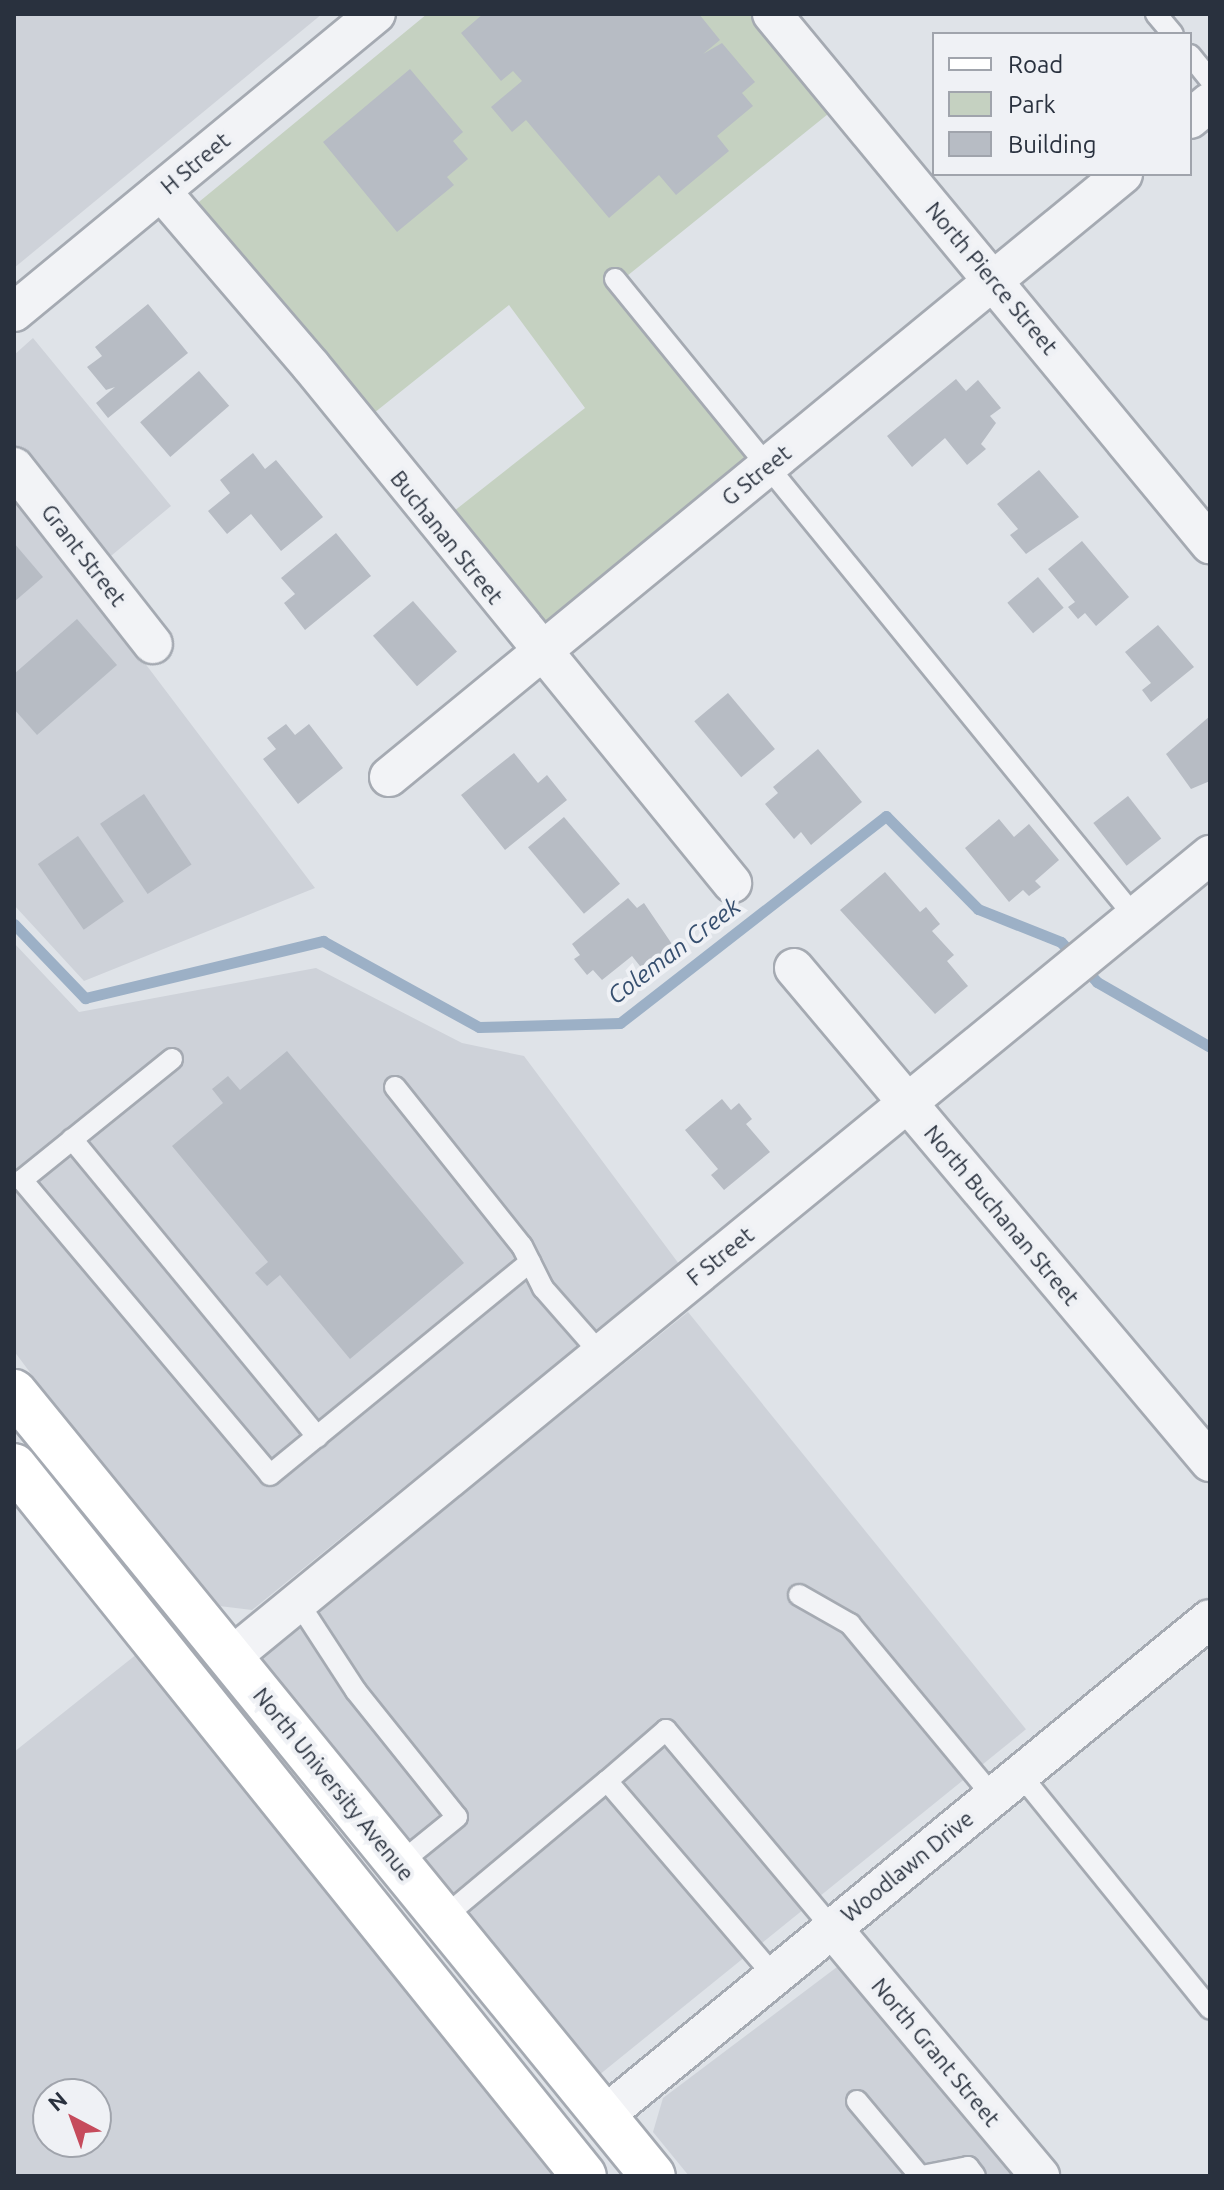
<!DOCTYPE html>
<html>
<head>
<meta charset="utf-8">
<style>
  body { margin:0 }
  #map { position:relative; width:1224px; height:2190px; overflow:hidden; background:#dfe3e8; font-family:Ubuntu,sans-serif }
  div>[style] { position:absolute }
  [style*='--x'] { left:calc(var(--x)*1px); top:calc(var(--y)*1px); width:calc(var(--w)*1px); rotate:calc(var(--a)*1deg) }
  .built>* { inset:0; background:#ced2d9; transform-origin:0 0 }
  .green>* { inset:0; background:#c5d1c1 }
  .stream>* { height:11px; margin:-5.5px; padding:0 5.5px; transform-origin:5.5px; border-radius:5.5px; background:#9cb0c6 }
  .building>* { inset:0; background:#b7bcc4; transform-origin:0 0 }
  .roads { filter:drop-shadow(2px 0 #a5aab2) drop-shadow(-2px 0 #a5aab2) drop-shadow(0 2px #a5aab2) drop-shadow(0 -2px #a5aab2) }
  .lane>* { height:20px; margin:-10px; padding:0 10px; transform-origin:10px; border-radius:10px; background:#f2f3f6 }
  .street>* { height:38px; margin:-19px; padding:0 19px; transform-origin:19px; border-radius:19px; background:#f2f3f6 }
  .secondary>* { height:44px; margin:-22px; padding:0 22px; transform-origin:22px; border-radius:22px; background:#fff }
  span { translate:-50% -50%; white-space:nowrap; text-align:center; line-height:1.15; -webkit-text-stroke:8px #eff1f5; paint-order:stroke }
  .street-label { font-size:22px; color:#29313e }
  .water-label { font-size:24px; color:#364f6f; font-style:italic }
  .frame { position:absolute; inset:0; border:16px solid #29313e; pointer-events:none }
  .legend { position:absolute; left:932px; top:32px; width:260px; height:144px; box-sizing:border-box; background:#eff1f5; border:2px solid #a0a4ac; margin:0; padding:10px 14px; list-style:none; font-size:24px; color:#29313e }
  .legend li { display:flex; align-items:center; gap:16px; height:40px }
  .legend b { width:40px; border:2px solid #a0a4ac }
  .north { position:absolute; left:32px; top:2078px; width:80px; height:80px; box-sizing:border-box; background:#eff1f5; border:2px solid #a0a4ac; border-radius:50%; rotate:319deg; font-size:22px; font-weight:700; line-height:32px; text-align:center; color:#29313e }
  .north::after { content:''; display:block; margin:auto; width:28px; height:36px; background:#c64b5c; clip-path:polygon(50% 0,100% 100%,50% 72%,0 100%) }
</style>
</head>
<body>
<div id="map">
  <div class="built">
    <i style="clip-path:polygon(14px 14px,322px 14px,14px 268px)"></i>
    <i style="clip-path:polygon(33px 338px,171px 506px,82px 580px,315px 888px,84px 981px,14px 905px,14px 355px)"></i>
    <i style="clip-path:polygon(14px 943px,79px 1012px,316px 968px,462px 1043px,524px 1056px,679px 1264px,252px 1610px,203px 1604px,14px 1351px)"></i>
    <i style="left:688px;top:1312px;width:537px;height:556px;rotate:51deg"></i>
    <i style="clip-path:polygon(evenodd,152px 1642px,590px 2176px,14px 2176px,14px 1752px,152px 1642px,48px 2094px,96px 2094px,96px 2142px,48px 2142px,48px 2094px)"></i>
    <i style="clip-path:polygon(845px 1961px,1027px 2176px,689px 2176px,653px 2132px,663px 2098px)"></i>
  </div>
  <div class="green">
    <i style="clip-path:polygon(427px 14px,754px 14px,833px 110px,627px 276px,765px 447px,541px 633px,449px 515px,585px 408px,509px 305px,369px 417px,194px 206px)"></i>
  </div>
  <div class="stream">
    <i style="--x:14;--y:924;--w:103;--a:46.2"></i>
    <i style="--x:85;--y:998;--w:245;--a:-13.5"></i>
    <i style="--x:323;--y:941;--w:178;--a:28.9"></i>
    <i style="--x:479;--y:1027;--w:141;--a:-1.6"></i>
    <i style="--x:620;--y:1023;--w:337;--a:-37.9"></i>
    <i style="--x:886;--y:816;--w:131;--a:45.3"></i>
    <i style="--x:978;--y:909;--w:89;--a:21.7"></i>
    <i style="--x:1061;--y:942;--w:54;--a:48"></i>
    <i style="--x:1097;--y:982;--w:130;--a:29.9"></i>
  </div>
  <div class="building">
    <i style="clip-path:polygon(483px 14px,699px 14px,720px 40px,703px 54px,722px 43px,755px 82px,742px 93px,753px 106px,717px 136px,729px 151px,676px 195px,659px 175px,609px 218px,526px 120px,512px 132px,491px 107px,522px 81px,513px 71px,501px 81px,461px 33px)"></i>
    <i style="clip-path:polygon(410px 69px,463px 132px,453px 141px,468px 159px,447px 177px,454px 185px,397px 232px,323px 142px)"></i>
    <i style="clip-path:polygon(148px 304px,188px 353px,108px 418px,96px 403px,115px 387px,106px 390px,87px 367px,102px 356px,95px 347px)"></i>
    <i style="left:199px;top:371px;width:46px;height:78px;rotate:49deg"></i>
    <i style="clip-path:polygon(956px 379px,966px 391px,978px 380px,1001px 408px,990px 416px,996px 423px,981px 444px,986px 449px,967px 465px,945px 438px,912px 467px,887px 436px)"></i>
    <i style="clip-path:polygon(253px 453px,265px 469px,276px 460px,323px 517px,281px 551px,251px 514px,227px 534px,208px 511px,230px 493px,220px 480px)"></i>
    <i style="clip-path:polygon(1039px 470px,1079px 517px,1026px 554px,1010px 535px,1018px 529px,997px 504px)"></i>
    <i style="clip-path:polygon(336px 533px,371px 576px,305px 630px,284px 603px,295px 594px,281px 578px)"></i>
    <i style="clip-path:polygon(1082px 541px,1129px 597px,1096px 626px,1085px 613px,1078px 619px,1068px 607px,1075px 602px,1048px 569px)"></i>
    <i style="clip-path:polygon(14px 543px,43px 577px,14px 602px)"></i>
    <i style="left:1038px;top:577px;width:40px;height:40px;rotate:50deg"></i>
    <i style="left:413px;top:601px;width:67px;height:53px;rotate:49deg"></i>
    <i style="clip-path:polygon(77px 619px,117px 665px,37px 735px,14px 709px,14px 674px)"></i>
    <i style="clip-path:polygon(1158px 625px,1194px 667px,1151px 702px,1142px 690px,1151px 683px,1125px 652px)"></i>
    <i style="left:728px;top:693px;width:73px;height:44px;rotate:50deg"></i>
    <i style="clip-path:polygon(1210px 716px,1210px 781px,1191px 789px,1166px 754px)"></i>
    <i style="clip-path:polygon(286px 724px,295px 735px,309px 724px,343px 768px,298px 804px,263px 759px,276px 749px,267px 738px)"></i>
    <i style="clip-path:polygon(818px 749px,862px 802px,811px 845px,801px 832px,794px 839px,765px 804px,778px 793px,773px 787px)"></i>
    <i style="clip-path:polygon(514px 753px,538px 783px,547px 775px,567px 800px,505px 850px,461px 795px)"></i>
    <i style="left:144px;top:794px;width:85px;height:53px;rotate:56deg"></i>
    <i style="left:1128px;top:796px;width:54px;height:44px;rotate:52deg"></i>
    <i style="left:564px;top:817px;width:87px;height:47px;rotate:50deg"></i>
    <i style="clip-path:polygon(999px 819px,1014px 837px,1029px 824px,1059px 860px,1035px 881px,1041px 887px,1029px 896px,1023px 890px,1009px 902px,965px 848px)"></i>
    <i style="left:78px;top:836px;width:80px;height:49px;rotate:55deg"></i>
    <i style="clip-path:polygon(885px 872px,920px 912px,926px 907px,940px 924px,932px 931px,954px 955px,947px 961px,968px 986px,935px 1014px,840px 910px)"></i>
    <i style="clip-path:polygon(628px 898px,637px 908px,644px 903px,674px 947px,644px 971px,632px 956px,602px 980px,593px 970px,587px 975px,574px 959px,580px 955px,572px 944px)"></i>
    <i style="clip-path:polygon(287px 1051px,464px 1263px,350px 1359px,280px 1275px,267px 1286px,255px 1273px,268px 1262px,172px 1146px,223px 1103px,212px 1089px,228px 1076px,240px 1090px)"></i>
    <i style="clip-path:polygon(722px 1099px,731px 1110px,739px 1103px,752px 1119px,746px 1124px,770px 1152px,724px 1190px,711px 1175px,718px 1169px,685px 1130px)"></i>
  </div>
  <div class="roads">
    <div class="lane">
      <i style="--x:1156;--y:14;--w:26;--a:50"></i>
      <i style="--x:1190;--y:55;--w:32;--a:51"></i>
      <i style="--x:615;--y:279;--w:823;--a:50.82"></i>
      <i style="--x:172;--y:1059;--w:193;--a:141.1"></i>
      <i style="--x:22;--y:1180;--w:385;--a:49.9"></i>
      <i style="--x:270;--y:1475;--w:336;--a:-39.3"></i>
      <i style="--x:395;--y:1087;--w:203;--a:51.4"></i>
      <i style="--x:522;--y:1246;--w:47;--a:63.4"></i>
      <i style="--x:543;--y:1288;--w:88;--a:48.7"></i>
      <i style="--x:72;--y:1139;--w:386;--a:50.5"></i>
      <i style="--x:799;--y:1595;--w:59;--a:29.6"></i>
      <i style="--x:850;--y:1624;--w:224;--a:50.3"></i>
      <i style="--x:298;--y:1602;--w:106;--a:56.9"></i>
      <i style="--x:356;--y:1691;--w:161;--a:51.3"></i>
      <i style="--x:457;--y:1817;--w:75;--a:141"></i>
      <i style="--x:1020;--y:1774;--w:302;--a:51"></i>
      <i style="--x:607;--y:1781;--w:78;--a:-40.8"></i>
      <i style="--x:666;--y:1730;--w:258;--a:50"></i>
      <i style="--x:443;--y:1918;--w:214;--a:-39.9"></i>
      <i style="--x:607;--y:1781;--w:257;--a:49.4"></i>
      <i style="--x:857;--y:2101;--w:98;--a:50"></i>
      <i style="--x:922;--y:2176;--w:47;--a:-11.1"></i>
      <i style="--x:968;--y:2167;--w:11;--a:52"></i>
    </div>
    <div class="street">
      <i style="--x:772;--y:14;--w:688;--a:50.43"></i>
      <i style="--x:1190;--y:119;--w:26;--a:-40"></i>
      <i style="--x:161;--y:191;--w:230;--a:49.4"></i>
      <i style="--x:311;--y:366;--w:667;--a:50.84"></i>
      <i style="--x:14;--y:312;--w:469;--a:-39.5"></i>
      <i style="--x:14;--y:467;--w:225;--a:51.9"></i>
      <i style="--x:389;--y:777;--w:950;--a:-39.4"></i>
      <i style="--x:794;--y:968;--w:646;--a:49.9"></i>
      <i style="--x:231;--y:1657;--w:1266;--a:-39.32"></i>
      <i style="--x:832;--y:1928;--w:324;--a:50"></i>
      <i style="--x:605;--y:2115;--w:782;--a:-39.35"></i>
    </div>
    <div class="secondary">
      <i style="--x:14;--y:1392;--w:1011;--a:50.82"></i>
      <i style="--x:14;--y:1466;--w:910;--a:51.24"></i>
    </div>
  </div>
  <div class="street-label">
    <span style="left:195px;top:163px;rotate:-40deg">H Street</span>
    <span style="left:992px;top:278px;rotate:50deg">North Pierce Street</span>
    <span style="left:756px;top:475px;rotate:-39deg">G Street</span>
    <span style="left:447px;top:537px;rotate:51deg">Buchanan Street</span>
    <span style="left:84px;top:555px;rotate:52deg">Grant Street</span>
    <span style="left:1002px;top:1215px;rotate:50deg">North Buchanan Street</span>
    <span style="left:720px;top:1256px;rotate:-39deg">F Street</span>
    <span style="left:334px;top:1784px;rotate:51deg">North University Avenue</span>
    <span style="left:907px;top:1866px;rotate:-39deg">Woodlawn Drive</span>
    <span style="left:936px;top:2052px;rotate:50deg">North Grant Street</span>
  </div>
  <div class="water-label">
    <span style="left:674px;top:951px;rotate:-37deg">Coleman Creek</span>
  </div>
  <div class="frame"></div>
  <ul class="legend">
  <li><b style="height:10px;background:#fff"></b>Road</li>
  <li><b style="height:22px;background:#c5d1c1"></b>Park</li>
  <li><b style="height:22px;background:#b7bcc4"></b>Building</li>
  </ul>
  <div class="north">N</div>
</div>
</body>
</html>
